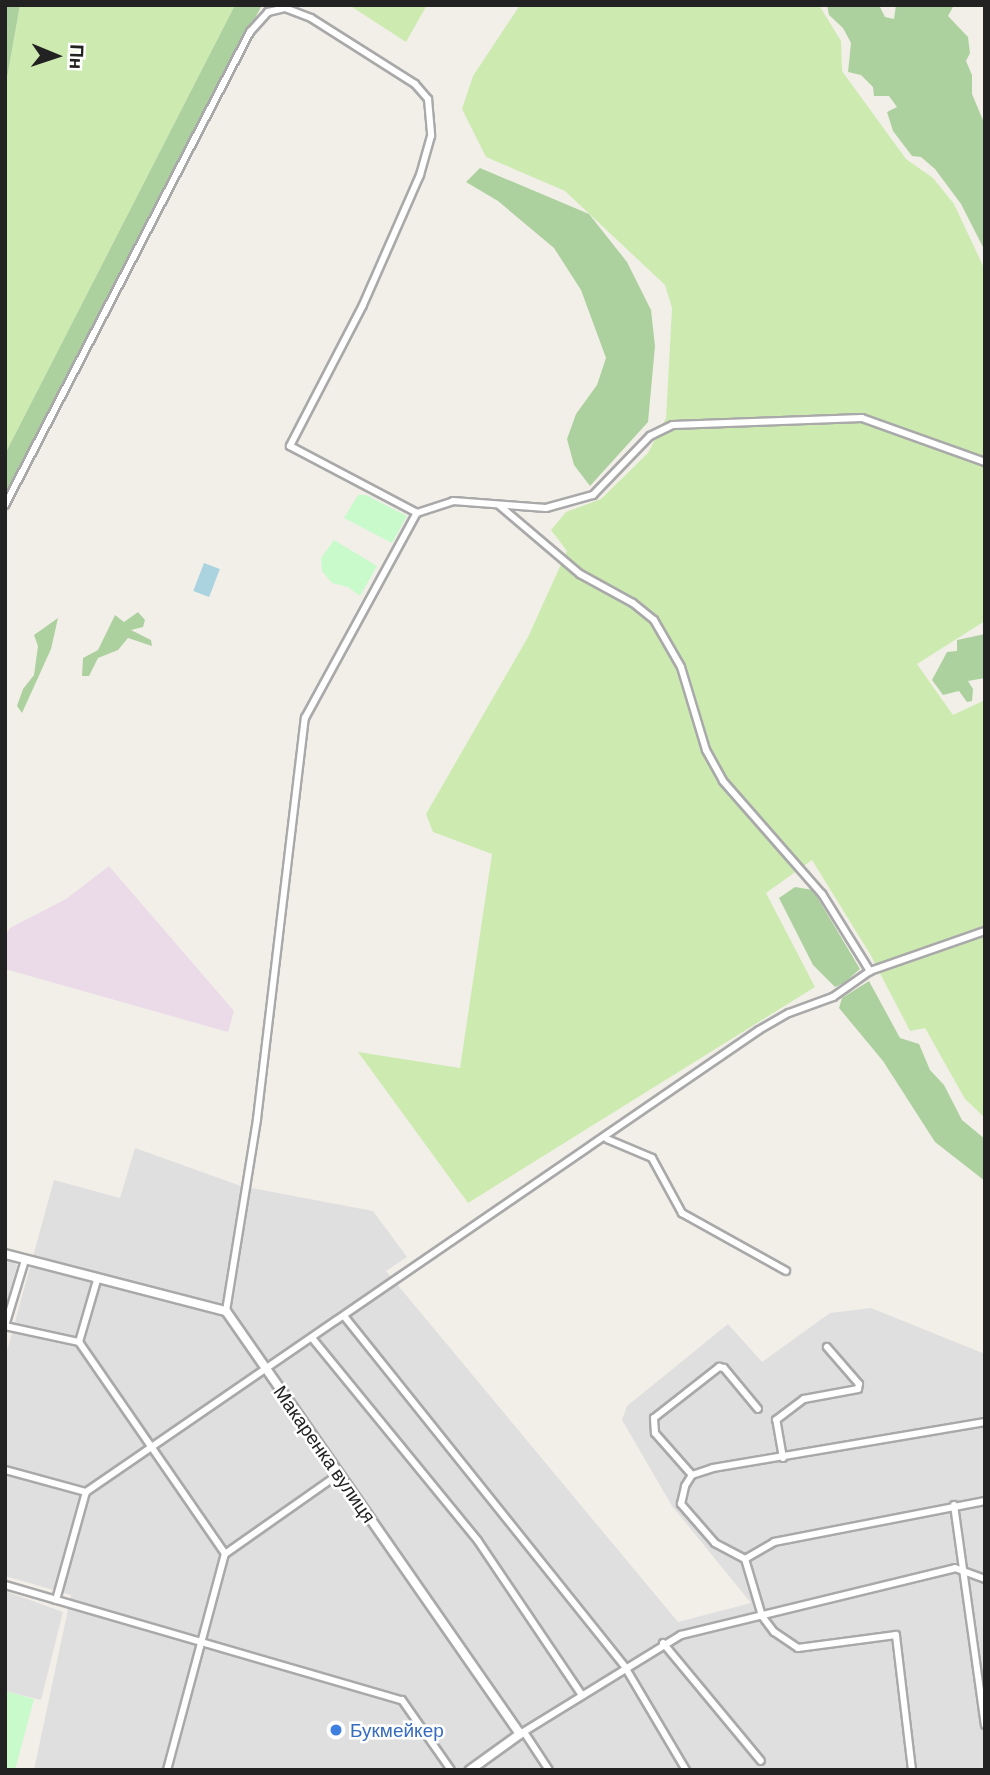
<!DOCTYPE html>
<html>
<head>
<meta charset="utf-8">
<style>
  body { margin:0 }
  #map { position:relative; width:990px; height:1775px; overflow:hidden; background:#f2efe9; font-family:Barlow,sans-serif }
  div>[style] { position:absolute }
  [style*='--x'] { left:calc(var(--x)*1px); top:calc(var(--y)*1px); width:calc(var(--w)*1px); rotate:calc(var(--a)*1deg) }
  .residential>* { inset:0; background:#e0dfdf }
  .industrial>* { inset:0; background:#ebdbe8 }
  .grass>* { inset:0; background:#cdebb0 }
  .forest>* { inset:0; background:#add19e }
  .park>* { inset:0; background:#c8facc }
  .water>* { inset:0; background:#aad3df; transform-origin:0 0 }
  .roads { filter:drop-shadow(2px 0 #a9a9a9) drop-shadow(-2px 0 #a9a9a9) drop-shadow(0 2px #a9a9a9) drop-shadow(0 -2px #a9a9a9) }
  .minor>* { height:6px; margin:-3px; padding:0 3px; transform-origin:3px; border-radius:3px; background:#fff }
  .tertiary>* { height:8px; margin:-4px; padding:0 4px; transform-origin:4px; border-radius:4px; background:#fff }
  .dots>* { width:19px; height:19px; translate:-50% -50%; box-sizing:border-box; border:4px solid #fff; border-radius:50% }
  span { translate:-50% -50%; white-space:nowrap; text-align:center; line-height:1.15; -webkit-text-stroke:5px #fff; paint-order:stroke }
  .street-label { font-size:19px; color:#222 }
  .shop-label { font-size:19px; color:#366cbe }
  .left { translate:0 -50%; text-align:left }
  .frame { position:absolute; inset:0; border:7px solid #222; pointer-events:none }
  .north { position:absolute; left:21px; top:21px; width:70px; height:70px; -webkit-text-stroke:5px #fff; paint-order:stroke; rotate:92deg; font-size:19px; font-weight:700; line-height:28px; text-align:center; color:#222 }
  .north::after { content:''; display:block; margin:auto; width:24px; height:32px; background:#222; clip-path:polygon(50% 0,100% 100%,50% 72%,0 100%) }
</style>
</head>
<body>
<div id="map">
  <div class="residential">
    <i style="clip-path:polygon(135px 1148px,241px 1186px,373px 1211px,407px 1257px,386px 1271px,678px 1622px,751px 1603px,672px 1506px,622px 1420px,627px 1406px,728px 1324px,762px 1362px,830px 1313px,871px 1308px,985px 1354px,985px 1770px,34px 1770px,71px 1595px,5px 1576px,5px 1358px,54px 1180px,120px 1198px)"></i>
    <i style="clip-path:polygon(5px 1257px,17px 1265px,5px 1308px)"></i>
    <i style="clip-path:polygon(5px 1591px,63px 1612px,41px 1700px,5px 1691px)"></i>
  </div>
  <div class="industrial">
    <i style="clip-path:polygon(109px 866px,234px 1011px,228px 1032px,5px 969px,5px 935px,10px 928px,66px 899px)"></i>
  </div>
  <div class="grass">
    <i style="clip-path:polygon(20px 5px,235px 5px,5px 454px,5px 89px)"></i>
    <i style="clip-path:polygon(349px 5px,427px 5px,406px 42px)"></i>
    <i style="clip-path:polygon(520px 5px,819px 5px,841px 41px,842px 71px,906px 159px,933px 178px,954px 204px,985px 270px,985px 621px,917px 664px,953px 715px,985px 700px,985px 1118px,965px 1099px,925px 1028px,910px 1031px,870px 954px,812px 860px,766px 893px,815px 987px,468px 1203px,358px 1052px,460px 1068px,492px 854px,433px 832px,426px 814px,528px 637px,567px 551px,551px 530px,566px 512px,601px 499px,648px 453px,666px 418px,672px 308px,665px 285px,565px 191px,486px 157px,462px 109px,473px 76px)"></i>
  </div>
  <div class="forest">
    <i style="clip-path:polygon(5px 5px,20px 5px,5px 89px)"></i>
    <i style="clip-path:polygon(235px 5px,262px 5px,5px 494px,5px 454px)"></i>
    <i style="clip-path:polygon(827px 5px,879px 5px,885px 17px,894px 19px,896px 5px,954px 5px,948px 16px,968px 37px,970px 53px,966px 61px,972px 75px,972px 94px,985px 125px,985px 251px,961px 204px,935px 169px,921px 157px,912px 156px,893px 131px,887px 112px,897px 107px,889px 96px,874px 96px,873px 87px,861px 75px,848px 72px,851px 43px,843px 28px,829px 15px)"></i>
    <i style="clip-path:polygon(480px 168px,589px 214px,627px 262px,651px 310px,655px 346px,648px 422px,590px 486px,574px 465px,567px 439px,576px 414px,597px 385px,606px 358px,581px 290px,554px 248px,498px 201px,466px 182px)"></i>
    <i style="clip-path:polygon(138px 612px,145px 620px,143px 627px,131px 630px,151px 640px,152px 646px,128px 638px,118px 650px,98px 658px,89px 676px,82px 676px,83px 658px,98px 650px,115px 615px,124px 622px)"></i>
    <i style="clip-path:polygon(58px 618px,51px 649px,22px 713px,17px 706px,23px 689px,34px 675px,38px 646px,34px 635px)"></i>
    <i style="clip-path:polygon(985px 634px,985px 678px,968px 681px,973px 689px,972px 701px,967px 702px,959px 691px,943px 695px,932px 680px,947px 652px,957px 651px,957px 640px)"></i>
    <i style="clip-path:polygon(795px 887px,813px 890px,860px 969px,844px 983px,835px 987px,813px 965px,779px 898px)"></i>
    <i style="clip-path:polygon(869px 981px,900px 1038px,919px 1044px,930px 1070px,944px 1085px,962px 1120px,985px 1139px,985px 1181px,935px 1142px,883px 1061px,839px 1008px,842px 998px)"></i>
  </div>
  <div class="park">
    <i style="clip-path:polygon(358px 495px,366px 495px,407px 516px,392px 543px,344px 518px)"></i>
    <i style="clip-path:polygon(334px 540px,377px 566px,360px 596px,348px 587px,332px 583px,322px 571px,321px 558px)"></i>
    <i style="clip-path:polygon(5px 1691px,34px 1699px,15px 1770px,5px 1770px)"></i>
  </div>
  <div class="water">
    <i style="left:204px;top:563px;width:17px;height:30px;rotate:21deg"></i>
  </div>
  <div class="roads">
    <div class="minor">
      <i style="--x:5;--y:505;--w:533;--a:-62.62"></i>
      <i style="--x:250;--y:32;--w:27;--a:-48"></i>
      <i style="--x:268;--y:12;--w:17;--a:-13"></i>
      <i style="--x:285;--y:8;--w:28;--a:21"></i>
      <i style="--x:311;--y:18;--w:123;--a:32.4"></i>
      <i style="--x:415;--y:84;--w:20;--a:49"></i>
      <i style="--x:428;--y:99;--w:37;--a:85"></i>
      <i style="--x:431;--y:136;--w:41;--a:105.8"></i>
      <i style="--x:420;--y:175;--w:142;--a:113.7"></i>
      <i style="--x:363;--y:305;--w:159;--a:117.4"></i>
      <i style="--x:290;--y:446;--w:144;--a:27.8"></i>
      <i style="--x:500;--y:506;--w:105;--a:40.4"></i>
      <i style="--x:580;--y:574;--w:60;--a:28.7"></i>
      <i style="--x:633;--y:603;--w:27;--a:39"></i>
      <i style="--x:654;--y:620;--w:54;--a:60.1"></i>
      <i style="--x:681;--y:667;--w:87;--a:73.2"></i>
      <i style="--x:706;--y:750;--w:35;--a:61"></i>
      <i style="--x:723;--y:781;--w:150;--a:48.8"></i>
      <i style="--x:822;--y:894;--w:91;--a:58.1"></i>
      <i style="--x:607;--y:1139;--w:49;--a:22.9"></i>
      <i style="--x:652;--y:1158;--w:63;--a:61.4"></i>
      <i style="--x:682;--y:1213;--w:119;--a:29.1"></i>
      <i style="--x:226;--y:1311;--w:194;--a:-80.8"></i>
      <i style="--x:257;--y:1119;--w:404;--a:-83.2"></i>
      <i style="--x:305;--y:718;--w:234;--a:-61.4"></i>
      <i style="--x:417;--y:513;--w:38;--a:-18"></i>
      <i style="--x:453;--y:501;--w:93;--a:4.3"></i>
      <i style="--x:546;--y:508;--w:49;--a:-15.5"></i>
      <i style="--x:593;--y:495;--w:82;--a:-46"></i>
      <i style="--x:650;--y:436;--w:25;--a:-26"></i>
      <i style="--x:673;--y:425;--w:189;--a:-2.1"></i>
      <i style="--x:862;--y:418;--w:131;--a:19.7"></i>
      <i style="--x:344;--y:1316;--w:450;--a:51.3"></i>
      <i style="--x:625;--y:1667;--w:120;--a:59.4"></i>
      <i style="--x:5;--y:1326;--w:76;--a:12.2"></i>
      <i style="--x:79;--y:1342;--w:257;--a:55.4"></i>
      <i style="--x:5;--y:1326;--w:69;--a:-73.1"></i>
      <i style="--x:312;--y:1338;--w:262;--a:50.7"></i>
      <i style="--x:478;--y:1541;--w:186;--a:56"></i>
      <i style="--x:79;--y:1342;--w:65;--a:-73.8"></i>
      <i style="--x:783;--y:1458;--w:39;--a:-100"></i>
      <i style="--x:776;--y:1420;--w:35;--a:-37"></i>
      <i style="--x:804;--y:1399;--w:55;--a:-10.5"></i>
      <i style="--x:858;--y:1389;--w:5;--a:-79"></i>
      <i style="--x:859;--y:1384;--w:49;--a:-130.9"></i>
      <i style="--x:5;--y:1470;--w:84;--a:15.2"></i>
      <i style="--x:86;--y:1492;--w:816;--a:-34.47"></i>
      <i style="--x:759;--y:1030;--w:34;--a:-30"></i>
      <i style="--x:789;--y:1013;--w:47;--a:-20"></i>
      <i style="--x:833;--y:997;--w:45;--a:-35.1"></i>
      <i style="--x:870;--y:971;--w:122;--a:-19.2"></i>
      <i style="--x:692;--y:1475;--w:56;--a:-131.4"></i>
      <i style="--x:655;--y:1433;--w:15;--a:-94"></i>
      <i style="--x:654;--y:1418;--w:83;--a:-38.1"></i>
      <i style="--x:719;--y:1367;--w:5;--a:11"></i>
      <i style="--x:724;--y:1368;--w:53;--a:50.3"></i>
      <i style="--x:954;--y:1505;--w:222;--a:82"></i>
      <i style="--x:745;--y:1559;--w:34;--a:-30"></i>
      <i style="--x:774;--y:1542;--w:215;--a:-11"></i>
      <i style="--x:5;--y:1585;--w:413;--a:16.2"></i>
      <i style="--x:402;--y:1700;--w:85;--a:55"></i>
      <i style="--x:56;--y:1600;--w:112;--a:-74.5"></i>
      <i style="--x:663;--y:1643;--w:153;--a:50.3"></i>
      <i style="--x:524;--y:1732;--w:45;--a:56.7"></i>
      <i style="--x:520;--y:1734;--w:189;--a:-31.6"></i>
      <i style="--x:681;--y:1635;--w:282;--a:-13.7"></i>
      <i style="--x:955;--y:1568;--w:32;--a:20"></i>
      <i style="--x:167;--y:1770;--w:224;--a:-75"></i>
      <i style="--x:225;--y:1554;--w:139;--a:-35.1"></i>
      <i style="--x:912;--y:1770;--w:136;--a:-96.8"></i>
      <i style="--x:896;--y:1635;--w:99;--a:172.4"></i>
      <i style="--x:798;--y:1648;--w:29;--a:-146"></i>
      <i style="--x:774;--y:1632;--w:20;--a:-127"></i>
      <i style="--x:762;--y:1616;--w:59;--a:-106.6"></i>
      <i style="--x:745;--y:1559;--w:34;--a:-152"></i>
      <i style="--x:715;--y:1543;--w:52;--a:-131.1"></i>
      <i style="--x:681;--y:1504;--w:18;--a:-77"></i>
      <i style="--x:685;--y:1486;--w:13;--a:-58"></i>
      <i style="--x:692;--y:1475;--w:22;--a:-18"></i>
      <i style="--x:713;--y:1468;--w:276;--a:-9.6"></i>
    </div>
    <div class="tertiary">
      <i style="--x:5;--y:1254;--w:228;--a:14.5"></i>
      <i style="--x:226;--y:1311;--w:515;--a:55.2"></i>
      <i style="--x:520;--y:1734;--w:62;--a:144.2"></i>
    </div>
  </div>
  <div class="dots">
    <i style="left:336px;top:1730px;background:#3f7fe0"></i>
  </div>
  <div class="street-label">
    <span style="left:325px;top:1454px;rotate:55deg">Макаренка вулиця</span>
  </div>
  <div class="shop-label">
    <span class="left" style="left:350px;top:1730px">Букмейкер</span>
  </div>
  <div class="frame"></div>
  <div class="north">Пн</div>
</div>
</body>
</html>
